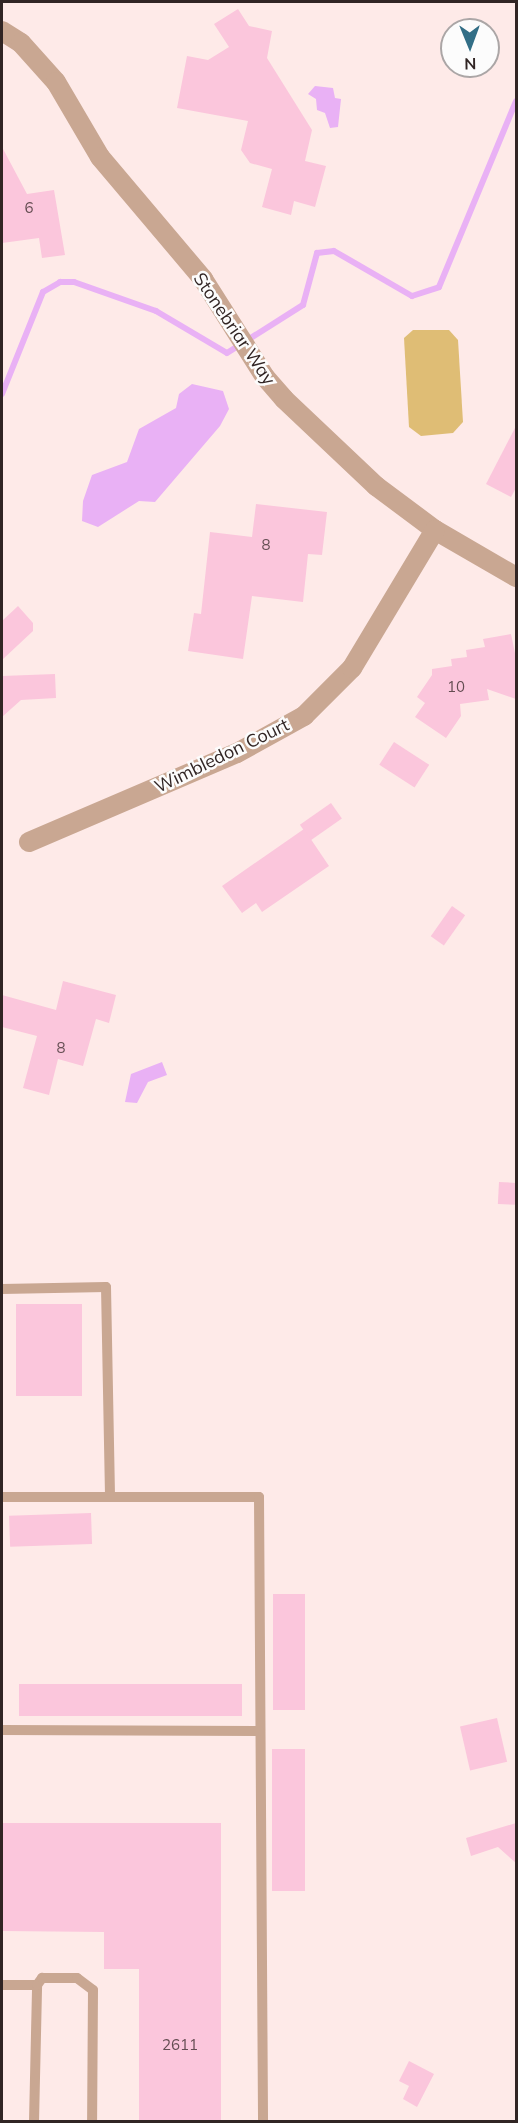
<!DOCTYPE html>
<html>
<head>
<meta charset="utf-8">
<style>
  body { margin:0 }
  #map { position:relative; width:518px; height:2123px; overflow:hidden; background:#feeae8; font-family:Mulish,sans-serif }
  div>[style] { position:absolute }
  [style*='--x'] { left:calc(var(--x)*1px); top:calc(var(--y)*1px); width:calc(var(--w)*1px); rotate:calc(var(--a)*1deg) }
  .green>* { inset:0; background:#dfbd75 }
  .water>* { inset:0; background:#e9b1f5 }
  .stream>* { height:6px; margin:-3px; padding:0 3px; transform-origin:3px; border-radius:3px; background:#e9b1f5 }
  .building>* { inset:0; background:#fbc6dc; transform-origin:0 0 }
  .service>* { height:10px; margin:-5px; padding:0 5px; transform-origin:5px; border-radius:5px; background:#c9a792 }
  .minor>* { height:20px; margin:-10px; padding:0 10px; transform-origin:10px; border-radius:10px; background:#c9a792 }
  span { translate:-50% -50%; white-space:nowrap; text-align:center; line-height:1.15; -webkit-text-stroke:5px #fcfcfc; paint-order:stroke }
  .number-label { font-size:15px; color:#644d52 }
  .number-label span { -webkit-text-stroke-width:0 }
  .street-label { font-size:18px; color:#312524 }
  .frame { position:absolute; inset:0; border:3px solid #312524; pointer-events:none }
  .north { position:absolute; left:440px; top:18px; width:60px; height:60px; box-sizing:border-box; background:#fcfcfc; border:2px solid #aba6a6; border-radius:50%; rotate:179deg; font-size:16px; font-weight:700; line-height:24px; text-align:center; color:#312524 }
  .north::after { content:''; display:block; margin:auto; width:21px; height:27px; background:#326e86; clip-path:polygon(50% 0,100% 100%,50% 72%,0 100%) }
</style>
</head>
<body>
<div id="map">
  <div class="green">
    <i style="clip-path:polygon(413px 330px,449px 330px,458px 340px,463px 422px,453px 433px,421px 436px,409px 427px,404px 338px)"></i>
  </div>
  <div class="water">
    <i style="clip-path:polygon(315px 86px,333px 88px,335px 98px,341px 99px,338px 127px,330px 128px,325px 113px,317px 110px,316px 99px,308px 94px)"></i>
    <i style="clip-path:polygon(192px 384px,223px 391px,229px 409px,220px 426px,155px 502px,139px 501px,98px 527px,82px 521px,83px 501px,92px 475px,127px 462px,139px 429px,176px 408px,179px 394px)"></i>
    <i style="clip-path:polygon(162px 1062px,167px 1075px,148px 1082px,137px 1103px,125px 1102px,131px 1074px)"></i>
  </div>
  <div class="stream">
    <i style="--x:2;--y:394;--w:110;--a:-68.1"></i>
    <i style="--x:43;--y:292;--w:20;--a:-30"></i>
    <i style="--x:60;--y:282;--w:14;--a:0"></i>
    <i style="--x:74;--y:282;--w:87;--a:19.5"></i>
    <i style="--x:156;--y:311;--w:82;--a:30.6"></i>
    <i style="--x:227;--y:353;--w:90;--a:-32.3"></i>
    <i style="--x:303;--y:305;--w:54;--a:-74.9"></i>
    <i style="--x:317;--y:253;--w:17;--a:-7"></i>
    <i style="--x:334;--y:251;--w:90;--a:30"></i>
    <i style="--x:412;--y:296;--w:28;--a:-18"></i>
    <i style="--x:439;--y:287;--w:201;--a:-67.5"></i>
  </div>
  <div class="building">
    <i style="clip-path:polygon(238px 9px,249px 26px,272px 31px,267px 58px,312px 130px,305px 161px,326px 166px,315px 207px,294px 201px,291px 215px,262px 207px,272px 169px,250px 163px,241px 150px,248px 121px,177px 108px,187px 56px,208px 60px,229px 47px,214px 24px)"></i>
    <i style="clip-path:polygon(2px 147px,27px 194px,54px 190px,65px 255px,42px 258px,39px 238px,2px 243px)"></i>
    <i style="clip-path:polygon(516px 426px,516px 488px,511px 497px,486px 484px)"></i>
    <i style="clip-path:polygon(256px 504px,327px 512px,322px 555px,308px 554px,303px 602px,252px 596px,243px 659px,188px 651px,194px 613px,201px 614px,210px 532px,252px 537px)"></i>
    <i style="clip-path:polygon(18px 606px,33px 623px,33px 631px,2px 660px,2px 621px)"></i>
    <i style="clip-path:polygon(511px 634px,516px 658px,516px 699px,487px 689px,489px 700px,460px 704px,461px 716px,446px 738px,415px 717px,425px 703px,417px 697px,432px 675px,432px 669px,452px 666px,451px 659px,467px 657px,466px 650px,485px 647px,483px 639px)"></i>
    <i style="clip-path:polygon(55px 674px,56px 698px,21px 700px,2px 717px,2px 676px)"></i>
    <i style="left:394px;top:742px;width:42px;height:27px;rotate:33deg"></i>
    <i style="left:331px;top:803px;width:19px;height:38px;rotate:55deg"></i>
    <i style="clip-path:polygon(304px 829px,329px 866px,262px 912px,256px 903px,242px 913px,222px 886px)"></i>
    <i style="left:452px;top:906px;width:16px;height:37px;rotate:35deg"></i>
    <i style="clip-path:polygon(63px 981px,116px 995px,109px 1023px,96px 1019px,83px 1066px,58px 1059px,49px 1095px,23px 1088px,37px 1036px,2px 1027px,2px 995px,56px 1010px)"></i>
    <i style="left:499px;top:1182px;width:17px;height:22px;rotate:3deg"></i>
    <i style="left:82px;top:1304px;width:92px;height:66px;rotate:90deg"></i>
    <i style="left:91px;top:1513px;width:31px;height:82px;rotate:88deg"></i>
    <i style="left:273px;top:1594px;width:32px;height:116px"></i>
    <i style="left:242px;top:1684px;width:32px;height:223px;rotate:90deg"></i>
    <i style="left:497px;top:1718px;width:45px;height:38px;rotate:77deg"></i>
    <i style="left:305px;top:1749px;width:142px;height:33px;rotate:90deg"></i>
    <i style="clip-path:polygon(2px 1823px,221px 1823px,221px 2121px,139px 2121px,139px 1969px,104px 1969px,104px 1932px,2px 1931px)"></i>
    <i style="clip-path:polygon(516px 1823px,516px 1863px,498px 1847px,471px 1856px,466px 1838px)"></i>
    <i style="clip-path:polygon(409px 2061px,434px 2074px,417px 2107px,403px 2099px,409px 2086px,399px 2081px)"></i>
  </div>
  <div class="service">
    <i style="--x:2;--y:1289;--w:104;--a:-1.1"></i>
    <i style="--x:106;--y:1287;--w:210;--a:88.9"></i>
    <i style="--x:2;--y:1497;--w:257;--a:0"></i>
    <i style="--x:259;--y:1497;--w:625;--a:89.63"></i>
    <i style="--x:2;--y:1730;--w:257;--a:0.2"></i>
    <i style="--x:2;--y:1985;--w:35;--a:0"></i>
    <i style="--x:34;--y:2122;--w:137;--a:-88.7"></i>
    <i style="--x:37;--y:1985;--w:9;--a:-54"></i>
    <i style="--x:42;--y:1978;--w:35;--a:0"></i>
    <i style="--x:77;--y:1978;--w:20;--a:37"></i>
    <i style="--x:93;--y:1990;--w:132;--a:90.4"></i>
  </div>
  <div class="minor">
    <i style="--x:2;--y:31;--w:22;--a:32"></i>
    <i style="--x:21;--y:43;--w:52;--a:48.1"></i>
    <i style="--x:56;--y:82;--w:87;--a:59.6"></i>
    <i style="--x:100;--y:157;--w:160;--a:49.8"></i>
    <i style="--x:203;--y:279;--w:116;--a:57.7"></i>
    <i style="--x:265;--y:377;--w:29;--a:49"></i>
    <i style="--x:284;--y:399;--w:127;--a:43.4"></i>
    <i style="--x:376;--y:486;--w:74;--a:36.7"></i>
    <i style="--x:435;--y:530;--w:94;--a:30.1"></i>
    <i style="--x:29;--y:842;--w:226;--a:-23.2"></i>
    <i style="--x:237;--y:753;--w:77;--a:-28.9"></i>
    <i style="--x:304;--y:716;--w:68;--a:-45"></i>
    <i style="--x:352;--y:668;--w:161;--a:-59"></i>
  </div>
  <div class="number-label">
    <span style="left:29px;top:208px">6</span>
    <span style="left:266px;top:545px">8</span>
    <span style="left:456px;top:687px">10</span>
    <span style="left:61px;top:1048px">8</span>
    <span style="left:180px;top:2045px">2611</span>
  </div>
  <div class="street-label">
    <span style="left:234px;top:329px;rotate:56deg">Stonebriar Way</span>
    <span style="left:222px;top:756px;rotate:-26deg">Wimbledon Court</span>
  </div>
  <div class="frame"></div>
  <div class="north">N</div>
</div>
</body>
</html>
